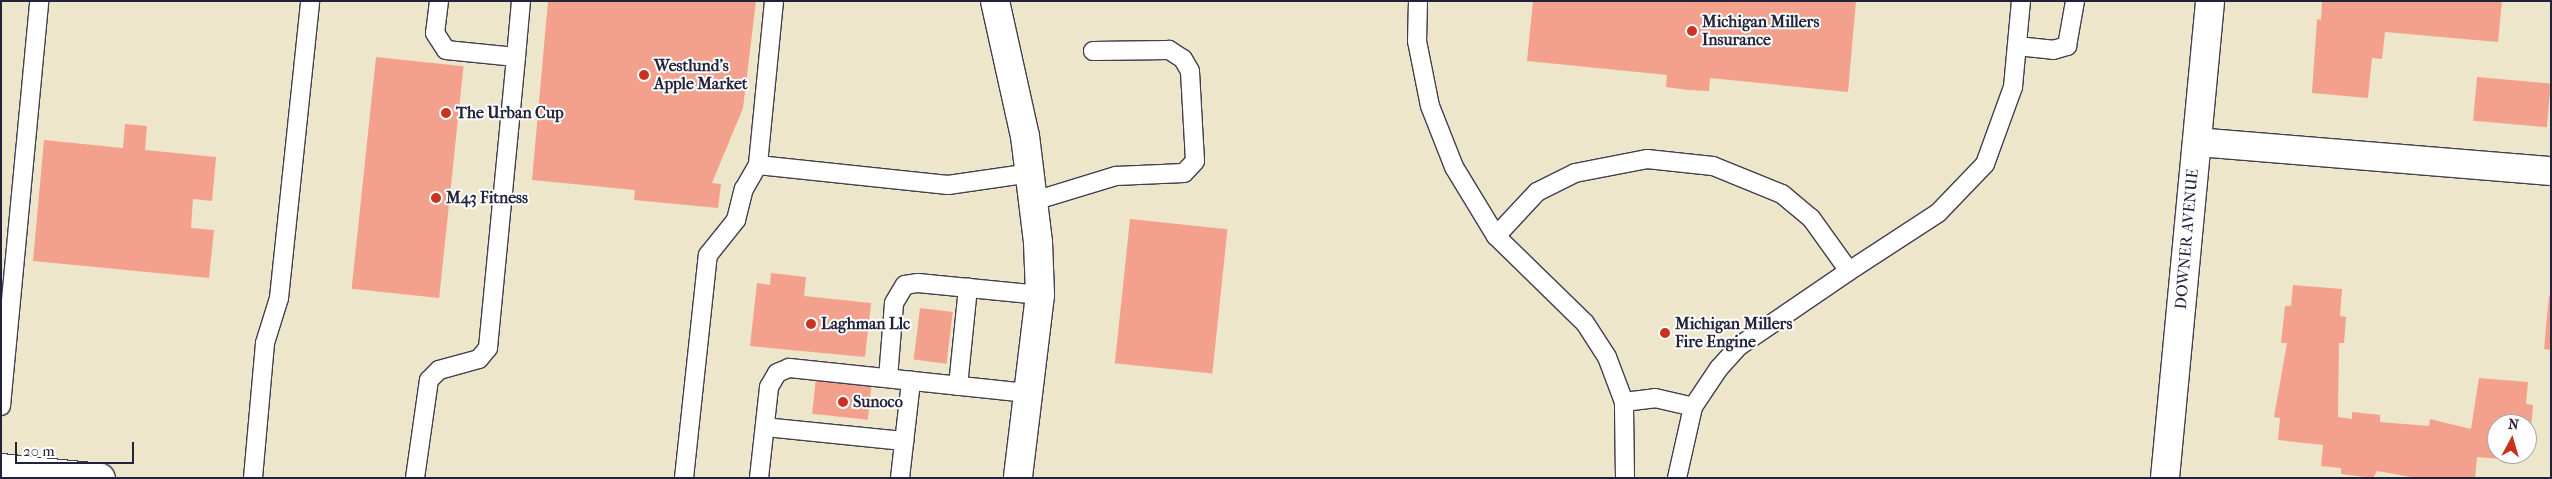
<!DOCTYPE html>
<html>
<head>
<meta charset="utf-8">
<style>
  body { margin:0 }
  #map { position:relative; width:2552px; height:479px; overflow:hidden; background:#eee6ca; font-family:"IM FELL French Canon",serif }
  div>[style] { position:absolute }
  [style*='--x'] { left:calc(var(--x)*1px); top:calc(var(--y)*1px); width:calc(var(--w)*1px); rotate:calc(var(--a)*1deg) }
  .building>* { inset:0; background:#f3a18c; transform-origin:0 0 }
  .roads { filter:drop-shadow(1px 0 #413f50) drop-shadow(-1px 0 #413f50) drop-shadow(0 1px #413f50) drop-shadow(0 -1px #413f50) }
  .service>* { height:18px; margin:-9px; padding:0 9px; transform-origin:9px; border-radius:9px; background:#fff }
  .minor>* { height:28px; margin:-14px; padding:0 14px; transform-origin:14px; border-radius:14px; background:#fff }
  .primary>* { height:28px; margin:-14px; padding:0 14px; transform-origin:14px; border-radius:14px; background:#fff }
  .dots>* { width:14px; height:14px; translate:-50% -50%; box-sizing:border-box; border:2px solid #fff; border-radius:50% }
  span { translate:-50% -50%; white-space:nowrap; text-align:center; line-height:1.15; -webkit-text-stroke:4px #fff; paint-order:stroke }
  .poi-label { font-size:16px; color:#22223b; font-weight:700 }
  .left { translate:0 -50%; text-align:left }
  .street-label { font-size:16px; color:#22223b }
  .frame { position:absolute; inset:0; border:2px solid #22223b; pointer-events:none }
  .north { position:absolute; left:2487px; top:414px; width:50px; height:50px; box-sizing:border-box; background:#fff; border:1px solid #a7a7b1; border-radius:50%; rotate:6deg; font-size:14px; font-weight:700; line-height:20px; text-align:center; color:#22223b }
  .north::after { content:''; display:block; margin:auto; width:18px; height:22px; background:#c8321e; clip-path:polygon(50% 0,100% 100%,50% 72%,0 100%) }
  .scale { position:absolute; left:15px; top:442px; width:119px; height:22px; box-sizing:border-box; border:2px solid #22223b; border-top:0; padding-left:6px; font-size:15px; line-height:18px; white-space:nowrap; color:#22223b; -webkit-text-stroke:4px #fff; paint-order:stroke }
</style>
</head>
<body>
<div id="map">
  <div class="building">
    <i style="clip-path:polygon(548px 1px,756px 1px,743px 108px,712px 183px,721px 184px,718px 208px,634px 200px,635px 190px,532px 180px)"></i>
    <i style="clip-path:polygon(1533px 1px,1856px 1px,1848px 92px,1710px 78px,1709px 91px,1688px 90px,1666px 87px,1667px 75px,1527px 61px)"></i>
    <i style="clip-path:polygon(2322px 1px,2502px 1px,2498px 42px,2385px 32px,2382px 59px,2372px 58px,2368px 98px,2312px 93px,2317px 19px,2321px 20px)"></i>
    <i style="left:376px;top:57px;width:88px;height:233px;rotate:6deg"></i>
    <i style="left:2477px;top:77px;width:74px;height:44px;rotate:5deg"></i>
    <i style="clip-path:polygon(125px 124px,147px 126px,145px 150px,216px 157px,212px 201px,193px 199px,191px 228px,214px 230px,209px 278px,33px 261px,44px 140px,123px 148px)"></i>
    <i style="left:1130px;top:219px;width:98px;height:145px;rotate:6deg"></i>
    <i style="clip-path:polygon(771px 273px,806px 277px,804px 296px,871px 303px,865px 357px,750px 346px,757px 283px,770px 285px)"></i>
    <i style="clip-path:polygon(2293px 285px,2342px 289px,2340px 316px,2346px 317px,2344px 343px,2339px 343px,2338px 417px,2352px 419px,2352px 412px,2380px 415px,2380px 422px,2429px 426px,2430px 419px,2471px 429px,2479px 378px,2528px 382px,2526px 404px,2533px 405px,2530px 439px,2527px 424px,2497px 424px,2497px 454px,2523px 454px,2522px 461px,2477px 457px,2475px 478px,2417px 478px,2377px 471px,2373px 478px,2341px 474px,2341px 468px,2321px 466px,2323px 445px,2278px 440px,2280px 418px,2274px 417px,2287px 343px,2281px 343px,2285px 306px,2291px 306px)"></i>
    <i style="clip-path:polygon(2549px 296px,2551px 296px,2551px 350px,2544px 349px)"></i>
    <i style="left:920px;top:308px;width:33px;height:52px;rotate:7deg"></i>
    <i style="left:816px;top:377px;width:56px;height:37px;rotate:6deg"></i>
  </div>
  <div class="roads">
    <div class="service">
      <i style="--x:439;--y:1;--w:32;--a:97"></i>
      <i style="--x:435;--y:33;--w:20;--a:57"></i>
      <i style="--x:446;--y:50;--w:70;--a:5.7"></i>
      <i style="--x:516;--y:57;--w:56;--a:-84.9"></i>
      <i style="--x:774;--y:1;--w:165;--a:95.6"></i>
      <i style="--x:758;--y:165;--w:191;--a:6"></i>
      <i style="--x:948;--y:185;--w:84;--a:-8.2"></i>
      <i style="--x:1418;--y:1;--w:40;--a:91.4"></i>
      <i style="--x:1417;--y:41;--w:66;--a:78.7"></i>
      <i style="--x:1430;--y:106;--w:66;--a:68.5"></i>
      <i style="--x:1454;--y:167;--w:81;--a:58.7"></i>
      <i style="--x:2017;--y:46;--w:36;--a:6"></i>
      <i style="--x:2053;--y:50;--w:15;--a:-16"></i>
      <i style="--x:2067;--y:46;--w:46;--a:-79.9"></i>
      <i style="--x:1034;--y:201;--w:86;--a:-17"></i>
      <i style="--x:1116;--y:176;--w:68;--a:-2.5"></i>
      <i style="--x:1184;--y:173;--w:16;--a:-47"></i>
      <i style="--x:1195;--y:161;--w:90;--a:-93.2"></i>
      <i style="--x:1190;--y:71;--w:14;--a:-120"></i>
      <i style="--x:1183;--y:59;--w:17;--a:-147"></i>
      <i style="--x:1169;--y:50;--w:76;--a:179.2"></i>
      <i style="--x:1849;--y:271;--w:106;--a:-33.1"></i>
      <i style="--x:1938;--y:213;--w:68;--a:-46.2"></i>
      <i style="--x:1985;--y:164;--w:82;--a:-70"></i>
      <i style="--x:2013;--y:87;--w:86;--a:-84.7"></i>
      <i style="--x:888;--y:378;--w:75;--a:-85.4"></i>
      <i style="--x:894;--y:303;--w:21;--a:-59"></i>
      <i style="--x:905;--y:285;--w:13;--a:-9"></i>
      <i style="--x:918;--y:283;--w:123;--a:5.6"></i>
      <i style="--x:958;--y:386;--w:99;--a:-84.2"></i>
      <i style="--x:1624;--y:402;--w:31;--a:-7"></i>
      <i style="--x:1655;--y:398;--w:39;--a:13"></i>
      <i style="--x:1;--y:406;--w:407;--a:-84.6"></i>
      <i style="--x:765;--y:427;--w:140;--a:5.8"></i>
      <i style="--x:253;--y:478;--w:136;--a:-84.9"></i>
      <i style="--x:265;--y:343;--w:47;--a:-72.7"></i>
      <i style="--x:279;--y:298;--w:299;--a:-84"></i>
      <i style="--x:415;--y:478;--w:99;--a:-81.9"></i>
      <i style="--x:429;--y:380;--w:14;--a:-45"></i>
      <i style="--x:439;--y:370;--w:41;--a:-15.4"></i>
      <i style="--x:479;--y:359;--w:14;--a:-51"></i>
      <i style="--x:488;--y:348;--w:292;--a:-84.5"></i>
      <i style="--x:684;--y:478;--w:224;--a:-83.9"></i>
      <i style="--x:708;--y:255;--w:45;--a:-51.3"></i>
      <i style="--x:736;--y:220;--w:32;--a:-76"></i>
      <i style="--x:744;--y:189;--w:28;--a:-60"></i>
      <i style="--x:759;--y:478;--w:92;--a:-83.7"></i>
      <i style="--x:769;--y:387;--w:16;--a:-60"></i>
      <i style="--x:777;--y:373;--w:13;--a:-23"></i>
      <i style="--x:789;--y:368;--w:240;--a:6"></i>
      <i style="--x:900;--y:478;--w:98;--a:-83.5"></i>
      <i style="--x:1625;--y:478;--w:76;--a:-90.8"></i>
      <i style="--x:1624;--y:402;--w:48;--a:-110.7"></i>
      <i style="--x:1607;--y:357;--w:40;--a:-122.9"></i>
      <i style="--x:1585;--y:323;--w:124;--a:-135.7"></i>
      <i style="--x:1496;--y:236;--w:60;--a:-47"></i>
      <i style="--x:1537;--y:192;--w:42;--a:-26.6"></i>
      <i style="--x:1575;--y:173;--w:73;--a:-11"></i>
      <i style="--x:1647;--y:159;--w:66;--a:6.1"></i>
      <i style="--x:1713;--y:166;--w:74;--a:22.1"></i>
      <i style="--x:1782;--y:194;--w:38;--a:40"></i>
      <i style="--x:1811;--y:218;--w:65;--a:54.4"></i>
      <i style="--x:1849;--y:271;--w:133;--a:145.7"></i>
      <i style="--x:1739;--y:346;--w:30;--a:132"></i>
      <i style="--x:1719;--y:368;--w:47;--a:123.7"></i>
      <i style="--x:1693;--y:407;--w:73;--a:102.7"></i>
    </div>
    <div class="minor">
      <i style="--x:995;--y:1;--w:138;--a:77.5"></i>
      <i style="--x:1025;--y:136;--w:107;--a:83"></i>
      <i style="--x:1038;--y:242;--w:53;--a:87.8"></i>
      <i style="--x:1040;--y:295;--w:184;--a:96.9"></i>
      <i style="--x:2197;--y:142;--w:355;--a:4.7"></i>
      <i style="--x:2165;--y:478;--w:479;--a:-84.6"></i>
    </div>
    <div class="primary">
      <i style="--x:1;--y:468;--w:100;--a:5.7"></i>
    </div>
  </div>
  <div class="dots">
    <i style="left:1692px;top:31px;background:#c8321e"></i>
    <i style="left:644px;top:75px;background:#c8321e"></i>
    <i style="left:446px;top:113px;background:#c8321e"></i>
    <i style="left:436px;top:198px;background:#c8321e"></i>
    <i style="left:811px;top:324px;background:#c8321e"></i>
    <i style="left:1665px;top:333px;background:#c8321e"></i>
    <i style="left:843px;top:402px;background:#c8321e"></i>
  </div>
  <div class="poi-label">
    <span class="left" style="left:1702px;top:31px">Michigan Millers<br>Insurance</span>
    <span class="left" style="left:654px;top:75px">Westlund's<br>Apple Market</span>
    <span class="left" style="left:456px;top:113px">The Urban Cup</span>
    <span class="left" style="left:446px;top:198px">M43 Fitness</span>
    <span class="left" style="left:821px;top:324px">Laghman Llc</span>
    <span class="left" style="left:1675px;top:333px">Michigan Millers<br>Fire Engine</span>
    <span class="left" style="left:853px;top:402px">Sunoco</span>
  </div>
  <div class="street-label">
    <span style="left:2187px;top:239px;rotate:-85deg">DOWNER AVENUE</span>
  </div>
  <div class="frame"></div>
  <div class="north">N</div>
  <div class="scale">20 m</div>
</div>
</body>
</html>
